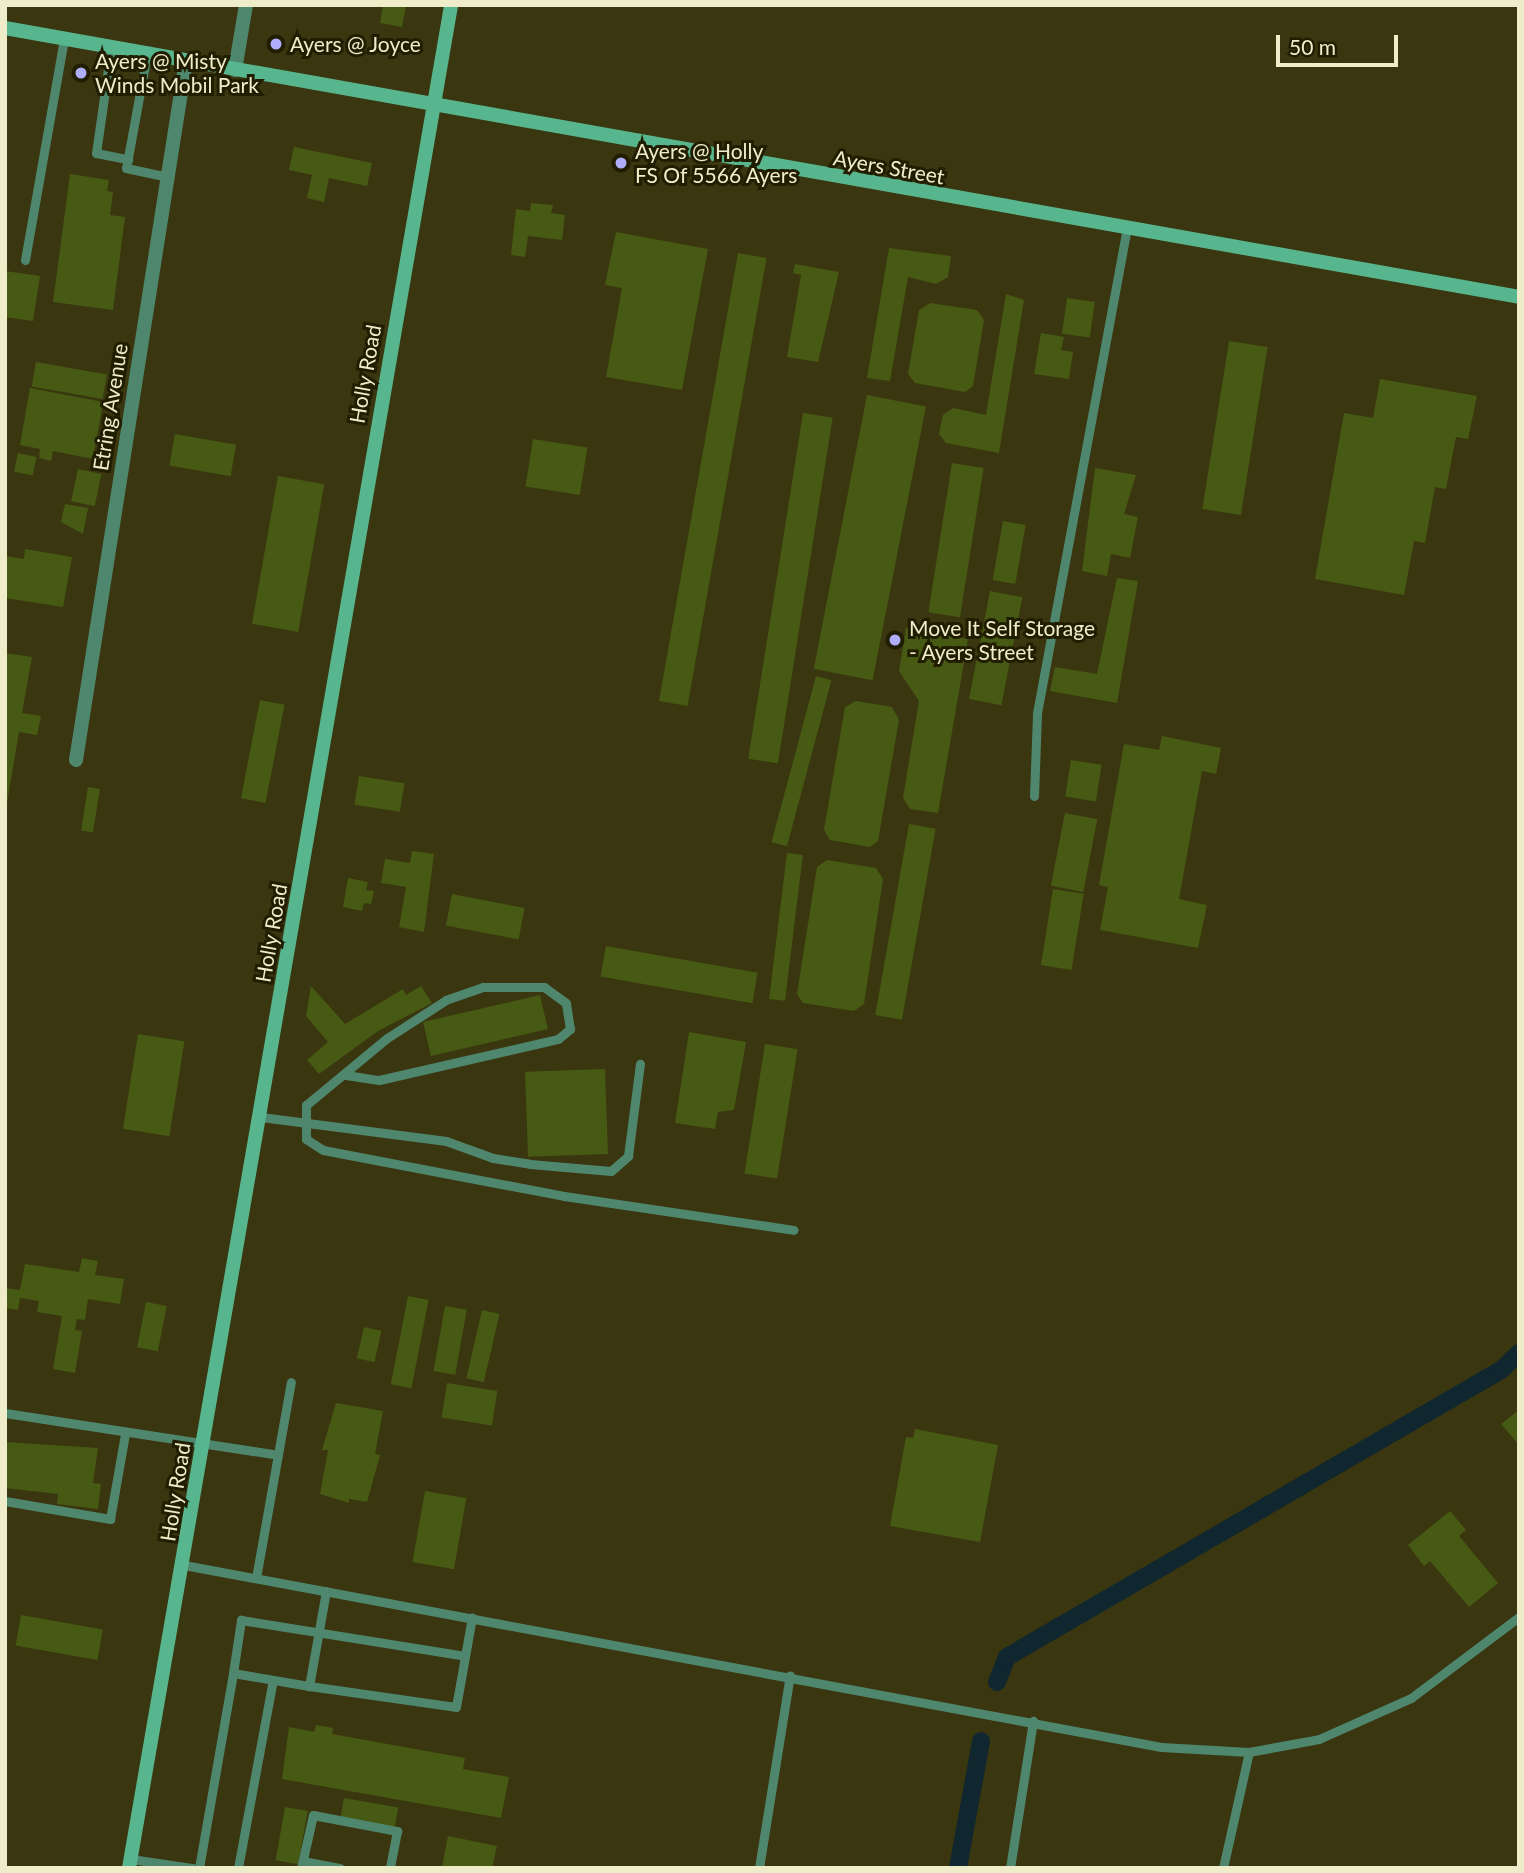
<!DOCTYPE html>
<html>
<head>
<meta charset="utf-8">
<style>
  body { margin:0 }
  #map { position:relative; width:1524px; height:1873px; overflow:hidden; background:#3a360f; font-family:Lato,sans-serif }
  div>[style] { position:absolute }
  [style*='--x'] { left:calc(var(--x)*1px); top:calc(var(--y)*1px); width:calc(var(--w)*1px); rotate:calc(var(--a)*1deg) }
  .canal>* { height:18px; margin:-9px; padding:0 9px; transform-origin:9px; border-radius:9px; background:#11272f }
  .building>* { inset:0; background:#475a14; transform-origin:0 0 }
  .lane>* { height:9px; margin:-4.5px; padding:0 4.5px; transform-origin:4.5px; border-radius:4.5px; background:#4f876e }
  .street>* { height:14px; margin:-7px; padding:0 7px; transform-origin:7px; border-radius:7px; background:#4f876e }
  .secondary>* { height:14px; margin:-7px; padding:0 7px; transform-origin:7px; border-radius:7px; background:#57b68e }
  .dots>* { width:19px; height:19px; translate:-50% -50%; box-sizing:border-box; border:4px solid #201d00; border-radius:50% }
  span { translate:-50% -50%; white-space:nowrap; text-align:center; line-height:1.15; -webkit-text-stroke:6px #201d00; paint-order:stroke }
  .poi-label { font-size:21px; color:#efedc9 }
  .left { translate:0 -50%; text-align:left }
  .street-label { font-size:21px; color:#efedc9 }
  .frame { position:absolute; inset:0; border:7px solid #efedc9; pointer-events:none }
  .scale { position:absolute; left:1276px; top:35px; width:122px; height:32px; box-sizing:border-box; border:4px solid #efedc9; border-top:0; padding-left:9px; font-size:21px; line-height:24px; white-space:nowrap; color:#efedc9; -webkit-text-stroke:5px #201d00; paint-order:stroke }
</style>
</head>
<body>
<div id="map">
  <div class="canal">
    <i style="--x:997;--y:1682;--w:27;--a:-68"></i>
    <i style="--x:1007;--y:1657;--w:571;--a:-30.16"></i>
    <i style="--x:1501;--y:1370;--w:25;--a:-43"></i>
    <i style="--x:958;--y:1868;--w:129;--a:-79.7"></i>
  </div>
  <div class="building">
    <i style="clip-path:polygon(383px 5px,406px 5px,402px 27px,380px 23px)"></i>
    <i style="clip-path:polygon(294px 147px,372px 163px,367px 186px,329px 178px,324px 202px,307px 198px,312px 175px,289px 170px)"></i>
    <i style="clip-path:polygon(70px 174px,109px 180px,107px 191px,113px 192px,110px 215px,125px 217px,113px 310px,53px 302px)"></i>
    <i style="clip-path:polygon(531px 203px,553px 205px,551px 213px,565px 215px,562px 240px,528px 236px,525px 257px,511px 255px,516px 209px,530px 211px)"></i>
    <i style="clip-path:polygon(616px 232px,708px 249px,682px 390px,606px 377px,622px 288px,605px 285px)"></i>
    <i style="clip-path:polygon(889px 248px,951px 256px,948px 277px,936px 284px,908px 277px,890px 381px,867px 378px)"></i>
    <i style="left:738px;top:253px;width:29px;height:455px;rotate:10deg"></i>
    <i style="clip-path:polygon(795px 264px,839px 272px,818px 362px,787px 357px,801px 275px,793px 273px)"></i>
    <i style="clip-path:polygon(5px 271px,40px 276px,33px 321px,5px 317px)"></i>
    <i style="clip-path:polygon(1006px 294px,1024px 300px,999px 453px,946px 443px,939px 434px,943px 415px,953px 408px,986px 415px)"></i>
    <i style="left:1067px;top:298px;width:28px;height:36px;rotate:8deg"></i>
    <i style="clip-path:polygon(930px 303px,977px 310px,984px 320px,973px 386px,965px 392px,915px 383px,908px 374px,919px 310px)"></i>
    <i style="clip-path:polygon(1041px 333px,1064px 337px,1061px 350px,1073px 352px,1069px 379px,1034px 374px)"></i>
    <i style="left:1229px;top:341px;width:39px;height:170px;rotate:9deg"></i>
    <i style="left:36px;top:362px;width:72px;height:25px;rotate:10deg"></i>
    <i style="clip-path:polygon(1380px 379px,1477px 396px,1468px 439px,1456px 437px,1446px 489px,1435px 487px,1425px 543px,1414px 541px,1404px 595px,1315px 579px,1344px 413px,1373px 418px)"></i>
    <i style="clip-path:polygon(30px 388px,103px 402px,93px 459px,53px 451px,51px 461px,39px 458px,40px 449px,20px 445px)"></i>
    <i style="left:867px;top:395px;width:60px;height:279px;rotate:11deg"></i>
    <i style="left:803px;top:413px;width:30px;height:350px;rotate:9deg"></i>
    <i style="left:175px;top:434px;width:62px;height:32px;rotate:10deg"></i>
    <i style="left:533px;top:439px;width:55px;height:48px;rotate:9deg"></i>
    <i style="left:18px;top:453px;width:19px;height:19px;rotate:12deg"></i>
    <i style="left:952px;top:463px;width:32px;height:151px;rotate:9deg"></i>
    <i style="clip-path:polygon(1095px 468px,1136px 475px,1124px 514px,1138px 517px,1130px 558px,1111px 554px,1107px 576px,1082px 571px)"></i>
    <i style="left:78px;top:469px;width:24px;height:33px;rotate:12deg"></i>
    <i style="left:278px;top:476px;width:47px;height:150px;rotate:10deg"></i>
    <i style="clip-path:polygon(65px 504px,88px 508px,83px 534px,61px 522px)"></i>
    <i style="left:1003px;top:521px;width:23px;height:60px;rotate:10deg"></i>
    <i style="clip-path:polygon(25px 549px,72px 557px,63px 607px,5px 598px,5px 556px,24px 559px)"></i>
    <i style="clip-path:polygon(1117px 578px,1138px 581px,1117px 703px,1050px 691px,1055px 667px,1097px 674px)"></i>
    <i style="left:990px;top:591px;width:33px;height:110px;rotate:11deg"></i>
    <i style="clip-path:polygon(906px 628px,968px 639px,938px 813px,910px 809px,903px 798px,919px 701px,899px 671px)"></i>
    <i style="clip-path:polygon(5px 653px,32px 657px,22px 713px,41px 716px,37px 735px,19px 732px,7px 803px)"></i>
    <i style="left:816px;top:676px;width:16px;height:172px;rotate:15deg"></i>
    <i style="left:260px;top:700px;width:25px;height:100px;rotate:11deg"></i>
    <i style="clip-path:polygon(856px 701px,892px 707px,899px 720px,878px 841px,870px 847px,830px 840px,824px 830px,845px 707px)"></i>
    <i style="clip-path:polygon(1162px 736px,1221px 748px,1216px 774px,1202px 771px,1179px 899px,1207px 905px,1198px 948px,1100px 930px,1108px 887px,1099px 885px,1124px 744px,1159px 750px)"></i>
    <i style="left:1071px;top:760px;width:31px;height:37px;rotate:9deg"></i>
    <i style="left:359px;top:776px;width:46px;height:29px;rotate:9deg"></i>
    <i style="left:88px;top:787px;width:12px;height:44px;rotate:9deg"></i>
    <i style="left:1065px;top:813px;width:33px;height:74px;rotate:11deg"></i>
    <i style="left:909px;top:824px;width:27px;height:194px;rotate:10deg"></i>
    <i style="clip-path:polygon(412px 851px,434px 854px,424px 932px,399px 927px,406px 887px,381px 883px,385px 859px,410px 863px)"></i>
    <i style="left:787px;top:853px;width:16px;height:147px;rotate:7deg"></i>
    <i style="clip-path:polygon(827px 860px,876px 868px,883px 879px,864px 1004px,854px 1011px,803px 1003px,797px 994px,817px 867px)"></i>
    <i style="clip-path:polygon(348px 878px,368px 882px,366px 890px,374px 891px,371px 904px,364px 903px,362px 911px,343px 907px)"></i>
    <i style="left:1053px;top:889px;width:31px;height:77px;rotate:9deg"></i>
    <i style="left:452px;top:894px;width:74px;height:32px;rotate:11deg"></i>
    <i style="left:606px;top:946px;width:154px;height:31px;rotate:10deg"></i>
    <i style="clip-path:polygon(311px 986px,345px 1024px,403px 989px,406px 995px,421px 986px,432px 1003px,378px 1031px,319px 1074px,307px 1060px,328px 1042px,306px 1016px)"></i>
    <i style="left:540px;top:995px;width:35px;height:120px;rotate:77deg"></i>
    <i style="clip-path:polygon(689px 1032px,746px 1042px,734px 1110px,718px 1112px,715px 1129px,675px 1123px)"></i>
    <i style="left:138px;top:1034px;width:47px;height:96px;rotate:9deg"></i>
    <i style="left:765px;top:1044px;width:33px;height:131px;rotate:9deg"></i>
    <i style="left:605px;top:1069px;width:85px;height:80px;rotate:88deg"></i>
    <i style="clip-path:polygon(82px 1258px,98px 1261px,95px 1275px,124px 1279px,120px 1304px,88px 1299px,85px 1320px,77px 1319px,75px 1330px,82px 1331px,75px 1373px,53px 1369px,62px 1316px,37px 1312px,39px 1301px,20px 1298px,18px 1310px,5px 1308px,5px 1288px,20px 1290px,25px 1264px,79px 1272px)"></i>
    <i style="left:408px;top:1296px;width:21px;height:90px;rotate:11deg"></i>
    <i style="left:146px;top:1302px;width:21px;height:46px;rotate:11deg"></i>
    <i style="left:445px;top:1306px;width:22px;height:66px;rotate:10deg"></i>
    <i style="left:482px;top:1310px;width:18px;height:70px;rotate:13deg"></i>
    <i style="left:364px;top:1327px;width:18px;height:32px;rotate:13deg"></i>
    <i style="left:447px;top:1383px;width:51px;height:35px;rotate:9deg"></i>
    <i style="clip-path:polygon(336px 1403px,383px 1411px,375px 1454px,380px 1455px,367px 1502px,349px 1499px,349px 1503px,320px 1494px,328px 1450px,322px 1450px)"></i>
    <i style="clip-path:polygon(1519px 1410px,1519px 1445px,1501px 1424px)"></i>
    <i style="clip-path:polygon(915px 1429px,998px 1445px,980px 1542px,890px 1526px,906px 1437px,913px 1438px)"></i>
    <i style="clip-path:polygon(5px 1442px,98px 1448px,93px 1483px,101px 1484px,98px 1509px,57px 1504px,58px 1494px,5px 1488px)"></i>
    <i style="left:425px;top:1491px;width:42px;height:72px;rotate:10deg"></i>
    <i style="clip-path:polygon(1450px 1511px,1466px 1530px,1459px 1536px,1498px 1583px,1469px 1607px,1430px 1561px,1424px 1566px,1408px 1545px)"></i>
    <i style="left:21px;top:1615px;width:83px;height:31px;rotate:10deg"></i>
    <i style="clip-path:polygon(316px 1725px,333px 1728px,332px 1734px,465px 1758px,463px 1769px,509px 1777px,501px 1818px,282px 1779px,289px 1727px,314px 1732px)"></i>
    <i style="left:344px;top:1798px;width:55px;height:20px;rotate:10deg"></i>
    <i style="left:285px;top:1807px;width:23px;height:54px;rotate:10deg"></i>
    <i style="clip-path:polygon(448px 1836px,497px 1846px,492px 1868px,442px 1867px)"></i>
  </div>
  <div class="lane">
    <i style="--x:111;--y:48;--w:106;--a:98.1"></i>
    <i style="--x:96;--y:153;--w:33;--a:11"></i>
    <i style="--x:147;--y:54;--w:116;--a:100.4"></i>
    <i style="--x:126;--y:168;--w:43;--a:12.1"></i>
    <i style="--x:25;--y:260;--w:224;--a:-80"></i>
    <i style="--x:1034;--y:796;--w:83;--a:-87.9"></i>
    <i style="--x:1037;--y:713;--w:489;--a:-79.5"></i>
    <i style="--x:346;--y:1075;--w:33;--a:9"></i>
    <i style="--x:379;--y:1080;--w:184;--a:-12.9"></i>
    <i style="--x:558;--y:1039;--w:16;--a:-40"></i>
    <i style="--x:570;--y:1029;--w:26;--a:-99"></i>
    <i style="--x:566;--y:1003;--w:27;--a:-144"></i>
    <i style="--x:544;--y:987;--w:61;--a:180"></i>
    <i style="--x:483;--y:987;--w:39;--a:161"></i>
    <i style="--x:446;--y:1000;--w:70;--a:147.2"></i>
    <i style="--x:387;--y:1038;--w:105;--a:140.4"></i>
    <i style="--x:306;--y:1105;--w:34;--a:90"></i>
    <i style="--x:306;--y:1139;--w:20;--a:33"></i>
    <i style="--x:323;--y:1150;--w:245;--a:10.8"></i>
    <i style="--x:564;--y:1196;--w:232;--a:8.4"></i>
    <i style="--x:261;--y:1117;--w:187;--a:7.4"></i>
    <i style="--x:446;--y:1141;--w:50;--a:19.9"></i>
    <i style="--x:493;--y:1158;--w:37;--a:9"></i>
    <i style="--x:530;--y:1164;--w:81;--a:4.9"></i>
    <i style="--x:611;--y:1171;--w:23;--a:-41"></i>
    <i style="--x:628;--y:1156;--w:93;--a:-82.6"></i>
    <i style="--x:5;--y:1413;--w:276;--a:8.7"></i>
    <i style="--x:5;--y:1501;--w:107;--a:9.7"></i>
    <i style="--x:110;--y:1519;--w:86;--a:-80"></i>
    <i style="--x:184;--y:1565;--w:994;--a:10.55"></i>
    <i style="--x:1161;--y:1747;--w:88;--a:3.3"></i>
    <i style="--x:1249;--y:1752;--w:71;--a:-10.5"></i>
    <i style="--x:1319;--y:1739;--w:101;--a:-24"></i>
    <i style="--x:1411;--y:1698;--w:135;--a:-36.9"></i>
    <i style="--x:256;--y:1578;--w:199;--a:-79.9"></i>
    <i style="--x:326;--y:1591;--w:97;--a:100.1"></i>
    <i style="--x:309;--y:1686;--w:148;--a:8.1"></i>
    <i style="--x:456;--y:1707;--w:91;--a:-79.9"></i>
    <i style="--x:309;--y:1686;--w:77;--a:-170.3"></i>
    <i style="--x:233;--y:1673;--w:54;--a:-81.4"></i>
    <i style="--x:241;--y:1620;--w:227;--a:9.1"></i>
    <i style="--x:131;--y:1859;--w:63;--a:8.3"></i>
    <i style="--x:303;--y:1861;--w:38;--a:11"></i>
    <i style="--x:199;--y:1868;--w:198;--a:-80.1"></i>
    <i style="--x:238;--y:1868;--w:191;--a:-79.5"></i>
    <i style="--x:301;--y:1868;--w:54;--a:-77.2"></i>
    <i style="--x:313;--y:1815;--w:86;--a:10.8"></i>
    <i style="--x:397;--y:1831;--w:38;--a:101"></i>
    <i style="--x:759;--y:1868;--w:195;--a:-80.9"></i>
    <i style="--x:1010;--y:1868;--w:149;--a:-81.1"></i>
    <i style="--x:1223;--y:1868;--w:119;--a:-77.4"></i>
  </div>
  <div class="street">
    <i style="--x:235;--y:70;--w:66;--a:-80.4"></i>
    <i style="--x:76;--y:760;--w:708;--a:-81.06"></i>
  </div>
  <div class="secondary">
    <i style="--x:5;--y:28;--w:1538;--a:10.07"></i>
    <i style="--x:129;--y:1868;--w:1891;--a:-80.19"></i>
  </div>
  <div class="dots">
    <i style="left:276px;top:44px;background:#aeaefa"></i>
    <i style="left:81px;top:73px;background:#aeaefa"></i>
    <i style="left:621px;top:163px;background:#aeaefa"></i>
    <i style="left:895px;top:640px;background:#aeaefa"></i>
  </div>
  <div class="poi-label">
    <span class="left" style="left:290px;top:44px">Ayers @ Joyce</span>
    <span class="left" style="left:95px;top:73px">Ayers @ Misty<br>Winds Mobil Park</span>
    <span class="left" style="left:635px;top:163px">Ayers @ Holly<br>FS Of 5566 Ayers</span>
    <span class="left" style="left:909px;top:640px">Move It Self Storage<br>- Ayers Street</span>
  </div>
  <div class="street-label">
    <span style="left:889px;top:167px;rotate:10deg">Ayers Street</span>
    <span style="left:365px;top:374px;rotate:-80deg">Holly Road</span>
    <span style="left:110px;top:407px;rotate:-81deg">Etring Avenue</span>
    <span style="left:271px;top:933px;rotate:-80deg">Holly Road</span>
    <span style="left:175px;top:1492px;rotate:-81deg">Holly Road</span>
  </div>
  <div class="frame"></div>
  <div class="scale">50 m</div>
</div>
</body>
</html>
